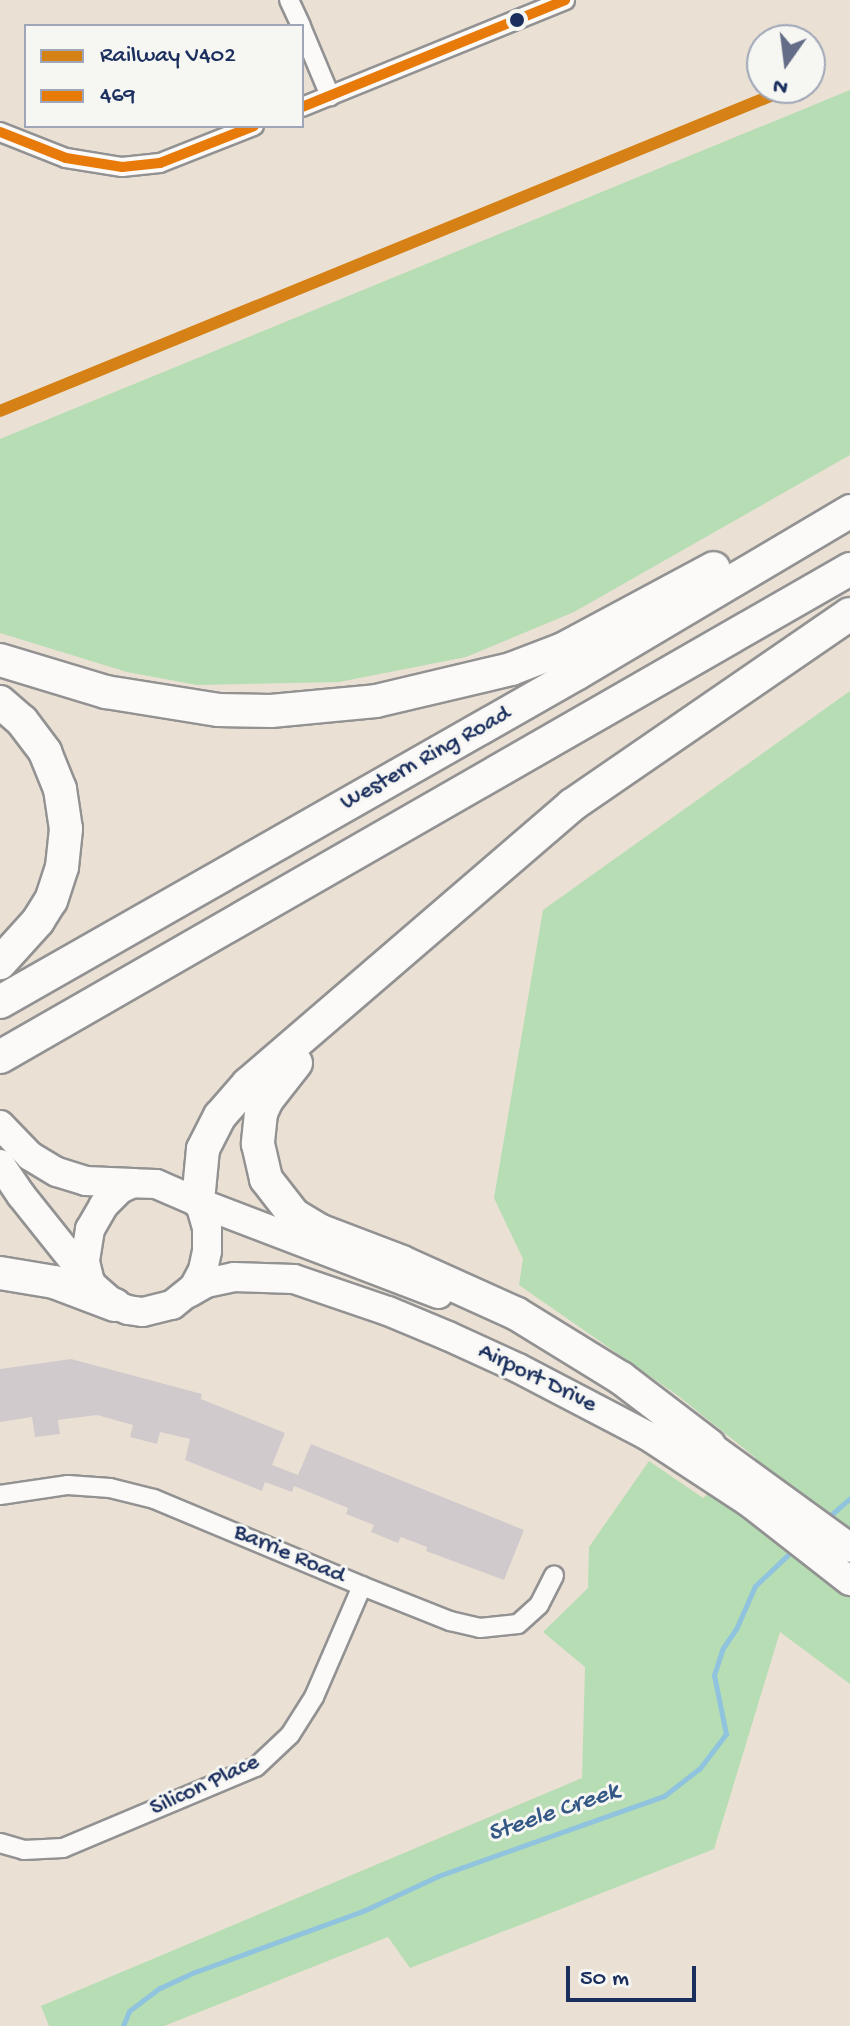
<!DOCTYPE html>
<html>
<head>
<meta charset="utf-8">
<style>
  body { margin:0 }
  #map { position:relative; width:850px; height:2026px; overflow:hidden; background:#eae1d4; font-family:"Gochi Hand",sans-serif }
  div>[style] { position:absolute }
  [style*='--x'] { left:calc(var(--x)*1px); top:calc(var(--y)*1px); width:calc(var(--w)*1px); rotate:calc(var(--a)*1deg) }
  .green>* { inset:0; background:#b6ddb3 }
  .stream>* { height:5px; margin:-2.5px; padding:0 2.5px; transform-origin:2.5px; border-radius:2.5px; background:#90c3de }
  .building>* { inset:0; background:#d1cacd }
  .roads { filter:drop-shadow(2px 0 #939293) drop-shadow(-2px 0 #939293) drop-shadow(0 2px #939293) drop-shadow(0 -2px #939293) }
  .minor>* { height:18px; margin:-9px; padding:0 9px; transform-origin:9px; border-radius:9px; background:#fcfaf9 }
  .primary>* { height:28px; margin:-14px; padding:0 14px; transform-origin:14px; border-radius:14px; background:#fcfaf9 }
  .motorway>* { height:32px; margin:-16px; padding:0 16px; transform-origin:16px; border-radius:16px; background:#fcfaf9 }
  .bus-1>* { height:10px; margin:-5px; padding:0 5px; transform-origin:5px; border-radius:5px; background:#e87a09 }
  .rail-1>* { height:12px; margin:-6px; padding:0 6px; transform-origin:6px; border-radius:6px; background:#d58116 }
  .dots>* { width:22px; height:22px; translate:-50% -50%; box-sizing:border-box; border:4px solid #f6f6f2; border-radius:50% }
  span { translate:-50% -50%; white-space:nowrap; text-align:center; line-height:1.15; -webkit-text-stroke:6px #f6f6f2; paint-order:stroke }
  .street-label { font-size:24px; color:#1b2f5e }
  .water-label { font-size:26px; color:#335886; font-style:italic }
  .legend { position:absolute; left:24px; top:24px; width:280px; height:104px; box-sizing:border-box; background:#f6f6f2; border:2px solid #9ea6b7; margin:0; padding:10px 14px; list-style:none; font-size:24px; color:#1b2f5e }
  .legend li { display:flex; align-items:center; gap:16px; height:40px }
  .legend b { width:40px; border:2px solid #9ea6b7 }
  .north { position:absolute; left:746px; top:24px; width:80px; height:80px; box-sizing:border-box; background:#f6f6f2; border:2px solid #9ea6b7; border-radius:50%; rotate:194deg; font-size:22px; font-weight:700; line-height:32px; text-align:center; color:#1b2f5e }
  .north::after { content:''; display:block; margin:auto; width:28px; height:36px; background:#636d87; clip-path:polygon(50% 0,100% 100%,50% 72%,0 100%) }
  .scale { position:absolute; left:566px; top:1966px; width:130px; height:36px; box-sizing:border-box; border:4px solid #1b2f5e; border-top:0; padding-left:10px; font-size:24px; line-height:28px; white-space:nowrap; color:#1b2f5e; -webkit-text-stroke:6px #f6f6f2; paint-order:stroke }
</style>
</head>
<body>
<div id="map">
  <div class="green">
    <i style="clip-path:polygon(850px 90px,850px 455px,574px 612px,466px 657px,339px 682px,197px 685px,127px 672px,0 633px,0 439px)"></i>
    <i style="clip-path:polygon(850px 691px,850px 1684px,780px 1632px,714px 1849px,410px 1968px,388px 1937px,164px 2026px,49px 2026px,41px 2006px,582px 1778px,585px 1667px,543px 1632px,588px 1588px,589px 1547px,649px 1461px,703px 1498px,756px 1458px,677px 1395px,519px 1285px,523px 1259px,494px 1198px,543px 910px)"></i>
  </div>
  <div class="stream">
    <i style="--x:825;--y:1520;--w:33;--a:-41"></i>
    <i style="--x:123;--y:2026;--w:16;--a:-68"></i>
    <i style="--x:129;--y:2011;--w:39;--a:-37"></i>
    <i style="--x:160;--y:1988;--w:38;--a:-25"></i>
    <i style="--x:195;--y:1972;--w:179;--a:-20"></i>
    <i style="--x:363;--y:1911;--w:83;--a:-25"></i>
    <i style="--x:438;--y:1876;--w:240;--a:-19.5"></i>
    <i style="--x:664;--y:1796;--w:46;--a:-37.9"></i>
    <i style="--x:700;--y:1768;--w:43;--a:-52.6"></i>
    <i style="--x:726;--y:1734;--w:60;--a:-101.5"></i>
    <i style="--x:714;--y:1675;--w:28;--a:-72"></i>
    <i style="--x:723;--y:1648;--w:25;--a:-56"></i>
    <i style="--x:737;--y:1627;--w:45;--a:-66.3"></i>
    <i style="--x:755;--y:1586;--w:54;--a:-43.5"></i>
  </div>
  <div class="building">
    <i style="clip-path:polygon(71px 1359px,202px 1394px,201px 1399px,285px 1433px,272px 1465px,298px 1475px,311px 1444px,524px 1530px,504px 1580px,426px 1551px,427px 1547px,401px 1537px,398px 1543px,371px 1532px,374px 1525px,346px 1514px,348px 1508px,294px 1486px,292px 1492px,265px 1482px,262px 1491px,185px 1460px,190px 1439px,160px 1432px,157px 1444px,130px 1437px,133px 1425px,97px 1415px,58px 1420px,60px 1434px,35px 1437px,32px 1417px,0 1422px,0 1369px)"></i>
  </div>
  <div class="roads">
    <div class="minor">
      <i style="--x:289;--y:0;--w:29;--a:65"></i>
      <i style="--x:302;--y:29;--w:73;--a:67.3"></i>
      <i style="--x:302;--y:107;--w:284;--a:-22.1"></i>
      <i style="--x:0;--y:132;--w:71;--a:21.5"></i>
      <i style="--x:66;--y:158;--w:57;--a:9.1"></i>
      <i style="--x:122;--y:167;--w:38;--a:-6"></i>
      <i style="--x:160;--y:163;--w:101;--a:-21.5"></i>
      <i style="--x:0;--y:1495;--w:69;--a:-8.4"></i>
      <i style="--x:68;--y:1485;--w:42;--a:4.1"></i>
      <i style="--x:110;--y:1488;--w:45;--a:14"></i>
      <i style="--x:154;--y:1499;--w:225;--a:22.7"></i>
      <i style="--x:362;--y:1586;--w:95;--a:21.7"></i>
      <i style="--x:450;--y:1621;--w:31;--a:13"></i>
      <i style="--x:480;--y:1628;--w:38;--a:-6"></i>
      <i style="--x:518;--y:1624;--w:28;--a:-42"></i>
      <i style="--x:539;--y:1605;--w:33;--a:-63"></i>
      <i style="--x:0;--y:1843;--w:25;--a:16"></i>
      <i style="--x:24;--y:1850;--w:39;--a:-3"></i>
      <i style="--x:63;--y:1848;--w:209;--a:-22.8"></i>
      <i style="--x:256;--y:1767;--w:47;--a:-43.3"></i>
      <i style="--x:290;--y:1735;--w:45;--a:-57.7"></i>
      <i style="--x:314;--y:1697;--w:121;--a:-66.6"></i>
    </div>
    <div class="primary">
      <i style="--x:0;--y:1125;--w:43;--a:45.9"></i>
      <i style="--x:30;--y:1156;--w:31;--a:31"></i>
      <i style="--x:57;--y:1172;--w:30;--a:17"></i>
      <i style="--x:86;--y:1181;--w:47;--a:2.4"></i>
      <i style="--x:0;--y:1164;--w:37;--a:56"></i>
      <i style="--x:21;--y:1195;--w:95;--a:51.4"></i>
      <i style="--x:80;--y:1269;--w:16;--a:52"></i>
      <i style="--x:90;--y:1282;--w:5;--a:53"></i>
      <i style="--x:93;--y:1286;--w:29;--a:41"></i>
      <i style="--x:115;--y:1305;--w:14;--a:21"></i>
      <i style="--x:128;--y:1310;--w:15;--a:8"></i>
      <i style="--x:143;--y:1312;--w:30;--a:-14"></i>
      <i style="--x:172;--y:1305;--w:28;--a:-39"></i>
      <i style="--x:194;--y:1287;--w:19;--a:-62"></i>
      <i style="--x:203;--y:1270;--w:19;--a:-78"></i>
      <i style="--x:207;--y:1251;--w:23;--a:-90"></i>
      <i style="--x:207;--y:1228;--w:26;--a:-106"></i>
      <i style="--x:200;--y:1203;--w:48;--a:-156.6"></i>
      <i style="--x:156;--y:1184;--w:23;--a:-178"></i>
      <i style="--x:133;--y:1183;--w:14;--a:155"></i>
      <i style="--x:120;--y:1189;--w:23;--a:135"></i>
      <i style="--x:104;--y:1205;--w:28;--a:120"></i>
      <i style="--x:90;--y:1229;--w:33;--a:99"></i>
      <i style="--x:85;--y:1262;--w:21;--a:76"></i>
      <i style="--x:200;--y:1203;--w:255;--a:20.9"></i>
      <i style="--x:189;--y:1293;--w:20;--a:-30"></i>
      <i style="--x:206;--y:1283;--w:29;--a:-12"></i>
      <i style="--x:234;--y:1277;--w:60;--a:1.9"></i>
      <i style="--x:294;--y:1279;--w:99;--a:18.8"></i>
      <i style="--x:388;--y:1311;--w:65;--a:22.6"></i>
      <i style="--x:448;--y:1336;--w:77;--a:24.6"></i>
      <i style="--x:518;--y:1368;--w:147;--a:27.6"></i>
      <i style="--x:648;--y:1436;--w:122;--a:33.3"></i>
      <i style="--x:750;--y:1503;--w:127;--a:38"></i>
      <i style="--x:692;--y:1433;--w:195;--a:36"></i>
    </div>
    <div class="motorway">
      <i style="--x:0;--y:660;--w:111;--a:16.8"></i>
      <i style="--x:106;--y:692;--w:113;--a:9.1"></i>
      <i style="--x:218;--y:710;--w:53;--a:1.1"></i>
      <i style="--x:271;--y:711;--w:105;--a:-5.4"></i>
      <i style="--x:376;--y:701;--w:139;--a:-13.3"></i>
      <i style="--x:511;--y:669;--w:56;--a:-21"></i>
      <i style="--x:563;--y:649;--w:171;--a:-28.2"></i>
      <i style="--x:0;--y:702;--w:29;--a:41"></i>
      <i style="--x:22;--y:721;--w:39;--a:53"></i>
      <i style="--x:45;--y:752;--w:40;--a:68"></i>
      <i style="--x:60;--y:789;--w:40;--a:81.5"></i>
      <i style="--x:66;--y:829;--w:38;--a:96"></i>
      <i style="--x:62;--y:867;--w:35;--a:108"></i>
      <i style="--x:51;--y:900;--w:25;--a:122"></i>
      <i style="--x:38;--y:921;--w:57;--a:132.1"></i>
      <i style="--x:0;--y:1002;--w:663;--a:-29.66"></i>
      <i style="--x:576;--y:674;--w:319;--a:-30.7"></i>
      <i style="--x:0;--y:1057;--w:980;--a:-29.86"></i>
      <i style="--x:296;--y:1063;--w:47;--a:128.1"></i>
      <i style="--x:267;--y:1100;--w:14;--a:115"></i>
      <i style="--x:261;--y:1113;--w:31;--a:96"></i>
      <i style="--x:258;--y:1144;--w:36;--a:77"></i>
      <i style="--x:266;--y:1179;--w:46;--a:52.1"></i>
      <i style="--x:294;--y:1215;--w:31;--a:31"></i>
      <i style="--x:321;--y:1231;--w:87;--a:20.9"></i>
      <i style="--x:402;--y:1262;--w:126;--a:24.3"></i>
      <i style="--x:517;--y:1314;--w:122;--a:31.6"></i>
      <i style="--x:621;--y:1378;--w:111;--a:37.3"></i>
      <i style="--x:198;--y:1201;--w:52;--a:-84.5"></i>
      <i style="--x:203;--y:1149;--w:37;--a:-63"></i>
      <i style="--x:220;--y:1116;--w:43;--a:-48.8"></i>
      <i style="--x:248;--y:1084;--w:428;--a:-40.7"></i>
      <i style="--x:572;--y:805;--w:337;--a:-34.5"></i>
      <i style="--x:0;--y:1273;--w:55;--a:9.5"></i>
      <i style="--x:54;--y:1282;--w:65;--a:20.7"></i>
    </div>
  </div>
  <div class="bus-1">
    <i style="--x:302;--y:107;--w:284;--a:-22.1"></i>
    <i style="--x:0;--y:132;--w:71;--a:21.5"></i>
    <i style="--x:66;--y:158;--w:57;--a:9.1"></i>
    <i style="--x:122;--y:167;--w:38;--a:-6"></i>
    <i style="--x:160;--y:163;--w:101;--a:-21.5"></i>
  </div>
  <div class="rail-1">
    <i style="--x:0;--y:411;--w:853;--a:-22.24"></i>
  </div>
  <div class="dots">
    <i style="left:517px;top:20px;background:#1b2f5e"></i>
  </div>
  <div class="street-label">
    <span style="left:426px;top:759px;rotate:-29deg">Western Ring Road</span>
    <span style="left:537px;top:1379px;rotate:26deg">Airport Drive</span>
    <span style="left:289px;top:1555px;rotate:23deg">Barrie Road</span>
    <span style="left:205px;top:1786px;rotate:-25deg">Silicon Place</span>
  </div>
  <div class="water-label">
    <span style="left:554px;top:1814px;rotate:-19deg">Steele Creek</span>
  </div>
  <ul class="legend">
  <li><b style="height:10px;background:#d58116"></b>Railway V402</li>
  <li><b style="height:10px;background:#e87a09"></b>469</li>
  </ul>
  <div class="north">N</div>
  <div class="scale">50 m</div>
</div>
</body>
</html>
